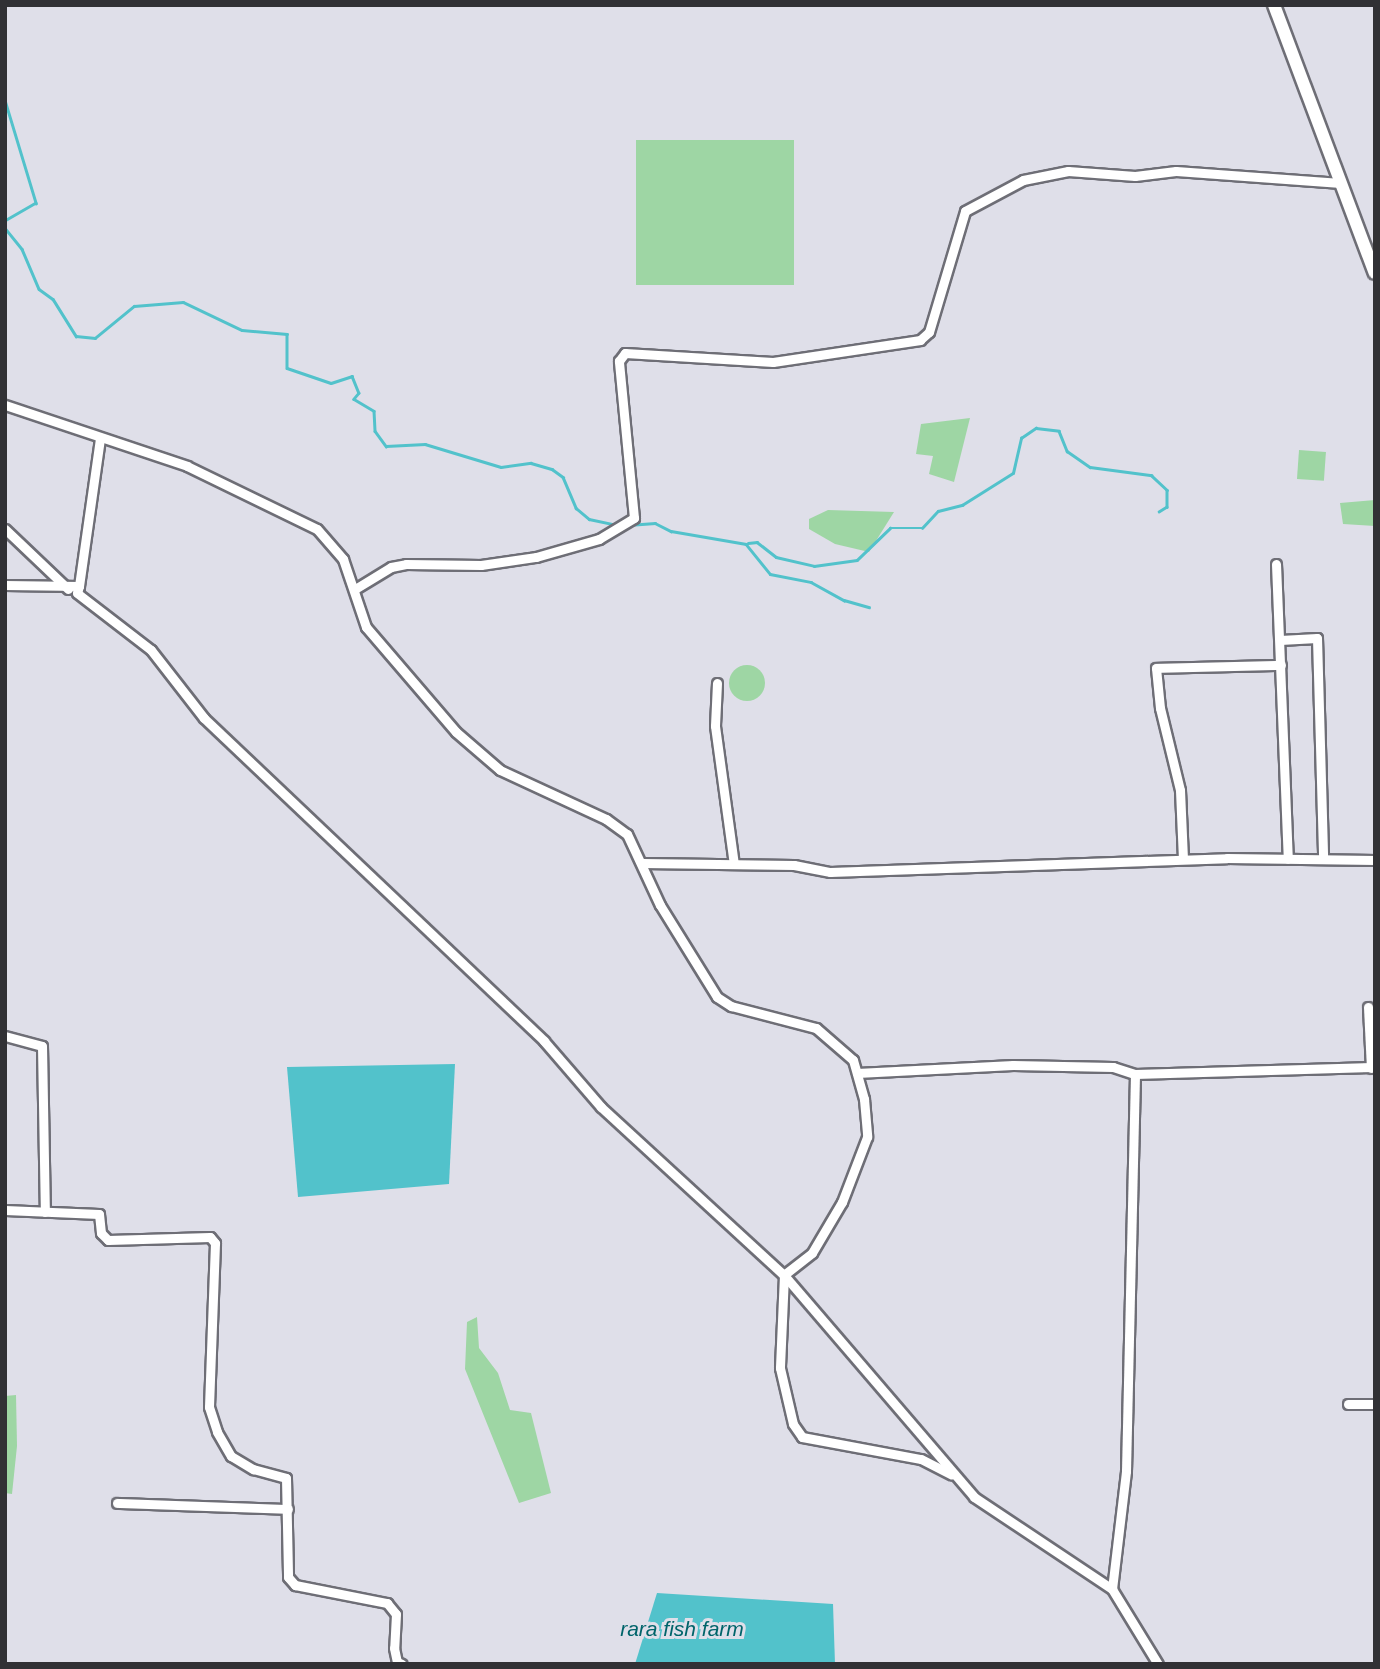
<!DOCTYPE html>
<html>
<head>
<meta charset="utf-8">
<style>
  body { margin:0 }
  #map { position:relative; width:1380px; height:1669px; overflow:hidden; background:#dfdfe9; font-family:Helvetica,sans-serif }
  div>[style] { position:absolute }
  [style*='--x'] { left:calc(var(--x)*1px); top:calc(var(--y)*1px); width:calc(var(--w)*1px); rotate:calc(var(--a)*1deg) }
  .green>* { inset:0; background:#9ed6a4; transform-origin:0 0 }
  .round { border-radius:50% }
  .water>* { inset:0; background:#52c2cb }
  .stream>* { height:2.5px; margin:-1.25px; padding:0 1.25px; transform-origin:1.25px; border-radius:1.25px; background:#52c2cb }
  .roads { filter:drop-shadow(2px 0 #6e6e76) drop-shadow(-2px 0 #6e6e76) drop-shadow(0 2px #6e6e76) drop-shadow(0 -2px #6e6e76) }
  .street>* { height:9px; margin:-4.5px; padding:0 4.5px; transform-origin:4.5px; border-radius:4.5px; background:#fff }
  .secondary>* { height:12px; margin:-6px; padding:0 6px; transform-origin:6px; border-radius:6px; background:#fff }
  span { translate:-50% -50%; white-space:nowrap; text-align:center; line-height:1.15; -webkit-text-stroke:6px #dfdfe9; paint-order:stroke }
  .water-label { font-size:21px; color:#00646a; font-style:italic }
  .frame { position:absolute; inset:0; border:7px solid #313135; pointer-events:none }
</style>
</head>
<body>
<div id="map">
  <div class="green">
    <i style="left:794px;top:140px;width:145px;height:158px;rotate:90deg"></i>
    <i style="clip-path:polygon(970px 418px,954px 482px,929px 474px,933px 456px,916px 454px,921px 424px)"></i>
    <i style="left:1299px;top:450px;width:27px;height:29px;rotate:4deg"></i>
    <i style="clip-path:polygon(1375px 500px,1375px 526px,1343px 524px,1340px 503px)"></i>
    <i style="clip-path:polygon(828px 510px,894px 512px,869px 552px,835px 544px,809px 529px,809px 519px)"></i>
    <i class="round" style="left:729px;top:665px;width:36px;height:36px"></i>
    <i style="clip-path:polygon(477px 1317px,479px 1348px,498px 1373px,510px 1410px,531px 1413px,551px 1493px,519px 1503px,465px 1369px,467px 1322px)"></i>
    <i style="clip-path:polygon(16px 1395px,17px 1446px,12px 1494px,5px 1493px,5px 1396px)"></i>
  </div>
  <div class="water">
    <i style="clip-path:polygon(455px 1064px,449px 1184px,298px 1197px,287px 1067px)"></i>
    <i style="clip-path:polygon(657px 1593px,833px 1604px,835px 1664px,635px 1664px)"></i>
  </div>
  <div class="stream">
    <i style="--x:5;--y:100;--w:108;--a:73.2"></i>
    <i style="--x:36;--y:203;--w:36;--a:150"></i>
    <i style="--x:5;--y:228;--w:27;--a:51"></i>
    <i style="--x:22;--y:249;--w:43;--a:67"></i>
    <i style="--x:39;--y:289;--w:17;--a:36"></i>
    <i style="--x:53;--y:299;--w:44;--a:58.1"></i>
    <i style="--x:76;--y:336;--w:19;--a:6"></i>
    <i style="--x:95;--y:338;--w:50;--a:-39.4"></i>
    <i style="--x:134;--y:306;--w:49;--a:-4.7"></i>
    <i style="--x:183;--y:302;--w:65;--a:25.4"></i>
    <i style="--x:242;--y:330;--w:45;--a:5.1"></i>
    <i style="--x:287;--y:334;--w:34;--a:90"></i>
    <i style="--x:287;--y:368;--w:46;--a:18.8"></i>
    <i style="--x:331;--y:383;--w:22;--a:-18"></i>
    <i style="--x:352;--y:376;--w:18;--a:68"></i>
    <i style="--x:359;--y:393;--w:8;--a:130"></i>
    <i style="--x:354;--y:399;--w:23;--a:31"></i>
    <i style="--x:374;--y:411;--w:20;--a:87"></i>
    <i style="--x:375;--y:431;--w:19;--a:54"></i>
    <i style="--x:386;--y:446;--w:39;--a:-3"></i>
    <i style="--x:425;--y:444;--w:79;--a:16.8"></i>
    <i style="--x:501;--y:467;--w:30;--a:-8"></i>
    <i style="--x:531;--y:463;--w:22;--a:16"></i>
    <i style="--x:552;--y:469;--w:14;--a:36"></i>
    <i style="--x:563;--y:477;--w:34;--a:67"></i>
    <i style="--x:576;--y:508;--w:17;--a:40"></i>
    <i style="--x:589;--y:519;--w:29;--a:12"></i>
    <i style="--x:628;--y:525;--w:27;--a:-4"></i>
    <i style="--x:655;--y:523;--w:18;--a:27"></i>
    <i style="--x:671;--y:531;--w:76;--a:9.8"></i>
    <i style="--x:746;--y:544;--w:38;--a:51"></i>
    <i style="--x:770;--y:574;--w:42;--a:11"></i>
    <i style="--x:811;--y:582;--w:38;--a:29"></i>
    <i style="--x:844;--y:600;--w:26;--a:16"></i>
    <i style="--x:748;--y:543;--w:9;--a:-6"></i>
    <i style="--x:757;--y:542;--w:24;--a:38"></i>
    <i style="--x:776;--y:557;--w:39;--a:13"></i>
    <i style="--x:814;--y:566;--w:43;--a:-7.9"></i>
    <i style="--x:857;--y:560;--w:46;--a:-44.1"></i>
    <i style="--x:890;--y:528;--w:32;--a:0"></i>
    <i style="--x:922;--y:528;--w:23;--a:-47"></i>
    <i style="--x:938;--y:511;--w:25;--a:-14"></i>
    <i style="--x:962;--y:505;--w:60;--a:-32.1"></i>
    <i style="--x:1013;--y:473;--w:36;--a:-77"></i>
    <i style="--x:1021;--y:438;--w:18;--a:-34"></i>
    <i style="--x:1036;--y:428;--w:23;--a:7"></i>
    <i style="--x:1059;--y:431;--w:22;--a:68"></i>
    <i style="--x:1067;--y:451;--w:28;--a:35"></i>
    <i style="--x:1090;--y:467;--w:62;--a:7.5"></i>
    <i style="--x:1151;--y:475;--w:22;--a:43"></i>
    <i style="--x:1167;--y:490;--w:17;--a:90"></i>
    <i style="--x:1167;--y:507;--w:9;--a:148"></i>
  </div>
  <div class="roads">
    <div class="street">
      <i style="--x:5;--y:405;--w:192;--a:18.5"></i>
      <i style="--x:187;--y:466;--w:144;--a:25.9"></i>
      <i style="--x:317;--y:529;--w:40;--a:49"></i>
      <i style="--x:343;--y:559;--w:72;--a:71.3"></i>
      <i style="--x:366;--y:627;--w:138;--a:49.4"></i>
      <i style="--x:456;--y:732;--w:58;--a:40.8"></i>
      <i style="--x:500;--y:770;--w:117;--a:24.8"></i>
      <i style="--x:606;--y:819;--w:26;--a:36"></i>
      <i style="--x:627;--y:834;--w:78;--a:65.1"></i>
      <i style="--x:660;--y:905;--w:108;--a:58.2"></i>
      <i style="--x:717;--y:997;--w:17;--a:33"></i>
      <i style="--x:731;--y:1006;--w:88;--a:14.5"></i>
      <i style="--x:816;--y:1028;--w:49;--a:40.9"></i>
      <i style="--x:853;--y:1060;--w:41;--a:74.2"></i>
      <i style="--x:864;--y:1099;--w:38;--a:85"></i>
      <i style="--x:867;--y:1137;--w:70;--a:111"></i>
      <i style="--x:842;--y:1202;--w:59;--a:120.5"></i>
      <i style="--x:812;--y:1253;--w:36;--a:142"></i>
      <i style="--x:784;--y:1275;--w:292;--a:49.4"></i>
      <i style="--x:974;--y:1497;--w:166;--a:33.7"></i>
      <i style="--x:1112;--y:1589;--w:88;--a:58.5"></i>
      <i style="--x:5;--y:529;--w:87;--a:43.6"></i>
      <i style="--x:1276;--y:564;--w:295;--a:87.7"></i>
      <i style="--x:5;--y:585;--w:74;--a:0.8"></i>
      <i style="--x:79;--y:586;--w:149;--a:-81.9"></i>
      <i style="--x:79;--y:586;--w:7;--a:106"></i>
      <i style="--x:77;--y:593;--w:93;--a:37.6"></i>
      <i style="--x:151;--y:650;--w:86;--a:52.1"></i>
      <i style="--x:204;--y:718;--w:469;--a:43.5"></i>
      <i style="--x:544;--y:1041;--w:87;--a:49.2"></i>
      <i style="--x:601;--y:1107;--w:248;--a:42.6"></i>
      <i style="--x:784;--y:1275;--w:93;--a:92.5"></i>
      <i style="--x:780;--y:1368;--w:57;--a:76.9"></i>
      <i style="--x:793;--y:1424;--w:16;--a:55"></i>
      <i style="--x:802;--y:1437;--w:121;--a:10.5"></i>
      <i style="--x:921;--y:1459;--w:34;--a:27"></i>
      <i style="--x:355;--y:589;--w:42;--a:-31.4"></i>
      <i style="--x:391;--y:567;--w:15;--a:-11"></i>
      <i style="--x:406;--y:564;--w:75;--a:0.8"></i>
      <i style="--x:481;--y:565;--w:56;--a:-8.3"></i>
      <i style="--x:536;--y:557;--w:66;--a:-15.9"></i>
      <i style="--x:599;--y:539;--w:41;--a:-31"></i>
      <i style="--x:634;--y:518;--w:158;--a:-95.5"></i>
      <i style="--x:619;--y:361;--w:10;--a:-53"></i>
      <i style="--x:625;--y:353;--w:148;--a:3.5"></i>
      <i style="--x:773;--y:362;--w:149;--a:-8.5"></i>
      <i style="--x:920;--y:340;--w:12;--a:-42"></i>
      <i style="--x:929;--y:332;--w:126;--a:-73.4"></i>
      <i style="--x:965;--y:211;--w:66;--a:-28.1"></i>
      <i style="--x:1023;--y:180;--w:46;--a:-11.3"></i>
      <i style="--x:1068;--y:171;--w:67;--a:4.3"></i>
      <i style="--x:1135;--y:176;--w:41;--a:-7"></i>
      <i style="--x:1176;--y:171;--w:165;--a:4.2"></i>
      <i style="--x:1280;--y:640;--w:37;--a:-3"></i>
      <i style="--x:1317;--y:638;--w:221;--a:88.4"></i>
      <i style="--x:717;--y:683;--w:43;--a:92.7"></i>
      <i style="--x:715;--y:726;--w:139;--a:82.2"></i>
      <i style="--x:1183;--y:859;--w:69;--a:-92.5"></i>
      <i style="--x:1180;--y:790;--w:84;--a:-103.7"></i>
      <i style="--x:1160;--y:708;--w:40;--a:-95.7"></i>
      <i style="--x:1156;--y:668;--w:125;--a:-1.4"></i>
      <i style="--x:642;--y:863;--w:152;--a:0.8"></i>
      <i style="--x:794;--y:865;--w:37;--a:11"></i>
      <i style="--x:830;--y:872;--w:397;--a:-2"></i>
      <i style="--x:1227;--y:858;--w:148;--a:0.8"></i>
      <i style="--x:1368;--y:1007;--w:61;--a:87.2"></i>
      <i style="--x:5;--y:1036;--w:38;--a:15"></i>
      <i style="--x:42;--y:1046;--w:166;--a:89"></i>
      <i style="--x:857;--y:1073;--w:156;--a:-2.9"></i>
      <i style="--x:1013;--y:1065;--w:100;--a:1.1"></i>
      <i style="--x:1113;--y:1067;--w:23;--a:18"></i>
      <i style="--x:1135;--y:1074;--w:240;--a:-1.7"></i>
      <i style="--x:5;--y:1210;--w:94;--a:2.4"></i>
      <i style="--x:99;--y:1214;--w:19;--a:84"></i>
      <i style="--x:101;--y:1233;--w:10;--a:45"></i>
      <i style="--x:108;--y:1240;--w:102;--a:-1.7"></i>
      <i style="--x:210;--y:1237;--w:8;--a:50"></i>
      <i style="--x:215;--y:1243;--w:164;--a:92.1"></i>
      <i style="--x:209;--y:1407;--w:26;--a:72"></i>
      <i style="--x:217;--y:1432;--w:28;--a:60"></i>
      <i style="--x:231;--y:1456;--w:26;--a:31"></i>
      <i style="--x:253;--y:1469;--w:34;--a:15"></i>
      <i style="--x:286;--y:1478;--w:99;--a:88.8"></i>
      <i style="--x:288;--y:1577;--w:11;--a:49"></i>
      <i style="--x:295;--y:1585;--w:94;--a:11.1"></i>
      <i style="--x:387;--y:1603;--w:14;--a:51"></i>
      <i style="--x:396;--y:1614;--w:34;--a:93"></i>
      <i style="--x:394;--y:1648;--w:14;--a:78"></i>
      <i style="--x:397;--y:1662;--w:5;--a:22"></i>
      <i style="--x:1348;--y:1404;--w:27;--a:0"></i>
      <i style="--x:117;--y:1503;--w:171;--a:2"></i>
      <i style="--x:1112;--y:1589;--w:119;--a:-83.2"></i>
      <i style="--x:1126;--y:1471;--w:397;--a:-88.7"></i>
    </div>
    <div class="secondary">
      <i style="--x:1274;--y:5;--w:286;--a:69.4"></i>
    </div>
  </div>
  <div class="water-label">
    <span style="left:682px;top:1629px">rara fish farm</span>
  </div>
  <div class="frame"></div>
</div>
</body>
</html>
